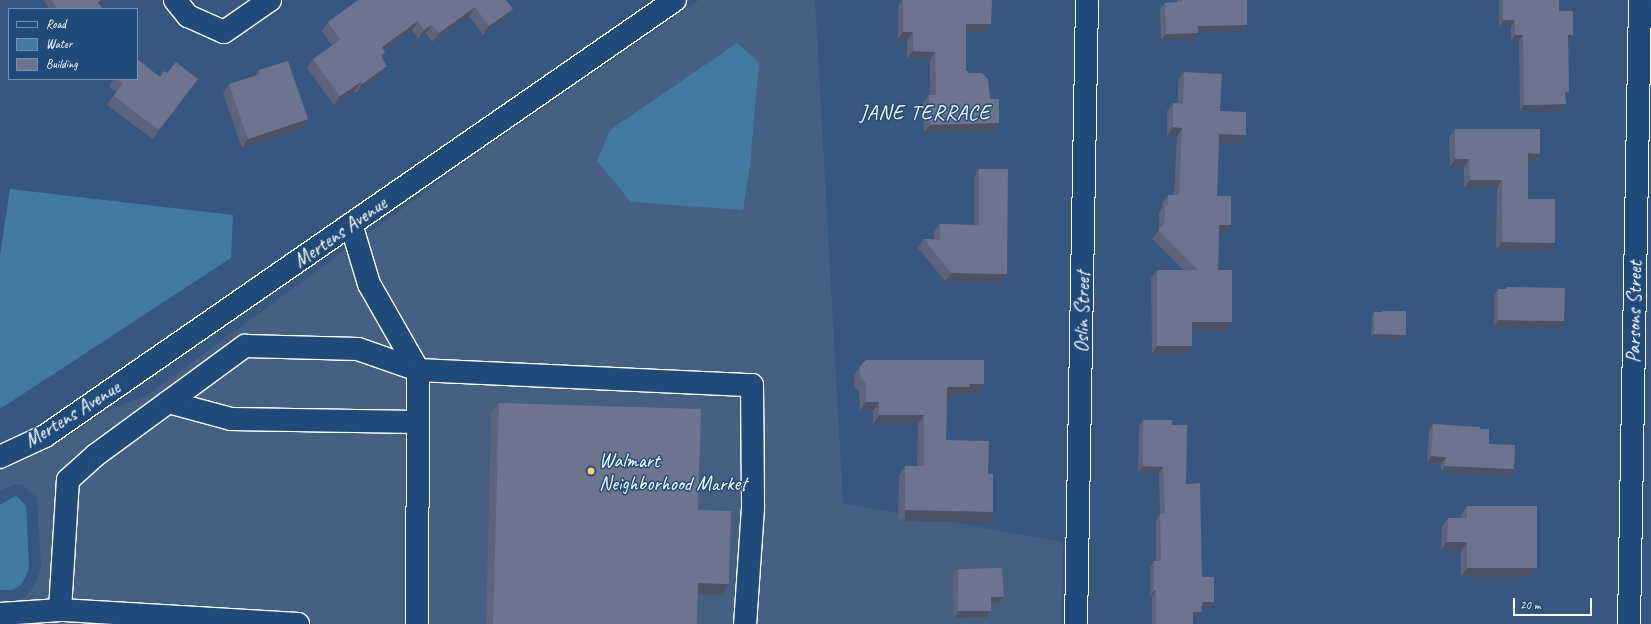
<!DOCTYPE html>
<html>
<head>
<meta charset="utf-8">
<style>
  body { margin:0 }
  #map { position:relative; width:1651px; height:624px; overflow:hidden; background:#365780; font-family:Caveat,sans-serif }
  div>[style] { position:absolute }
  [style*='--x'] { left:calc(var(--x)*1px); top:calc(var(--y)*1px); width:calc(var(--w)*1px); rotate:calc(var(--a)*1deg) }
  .built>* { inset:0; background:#466084 }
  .water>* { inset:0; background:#437aa0 }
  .roads { filter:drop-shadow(1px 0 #fff) drop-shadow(-1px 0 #fff) drop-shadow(0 1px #fff) drop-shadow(0 -1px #fff) }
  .minor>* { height:22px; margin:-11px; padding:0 11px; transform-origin:11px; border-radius:11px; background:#1f4a7a }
  .wall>* { inset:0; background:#5d647b }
  .shaded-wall>* { inset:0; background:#4c5164; transform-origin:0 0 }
  .building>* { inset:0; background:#6c748f }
  .dots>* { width:11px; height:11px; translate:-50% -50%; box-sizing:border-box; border:2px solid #1f4a7a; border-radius:50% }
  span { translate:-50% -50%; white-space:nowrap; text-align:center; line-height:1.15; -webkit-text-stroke:3px #1f4a7a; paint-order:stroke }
  .street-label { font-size:20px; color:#fff }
  .poi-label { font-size:20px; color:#fff }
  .left { translate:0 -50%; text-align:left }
  .neighbourhood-label { font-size:21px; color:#fff; letter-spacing:1px }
  .legend { position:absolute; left:8px; top:8px; width:130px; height:72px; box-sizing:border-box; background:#1f4a7a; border:1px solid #7992af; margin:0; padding:5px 7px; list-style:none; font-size:12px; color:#fff }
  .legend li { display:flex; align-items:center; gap:8px; height:20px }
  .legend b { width:20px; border:1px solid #7992af }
  .scale { position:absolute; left:1513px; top:598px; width:79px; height:18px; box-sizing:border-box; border:2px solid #fff; border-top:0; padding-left:5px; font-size:12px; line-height:14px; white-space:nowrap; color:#fff; -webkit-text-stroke:3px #1f4a7a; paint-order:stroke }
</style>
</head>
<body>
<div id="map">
  <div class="built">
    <i style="clip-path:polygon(699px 0,815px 0,843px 503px,1063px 542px,1061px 624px,0 624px,0 602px,14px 602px,25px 597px,30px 592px,38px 578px,41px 565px,37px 498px,23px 485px,15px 484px,0 491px,0 472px,50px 448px,102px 413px,149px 394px,467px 161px)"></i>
  </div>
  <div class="water">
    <i style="clip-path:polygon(737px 43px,759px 62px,750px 165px,743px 210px,631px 202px,597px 161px,610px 130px)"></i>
    <i style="clip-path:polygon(10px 189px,233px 215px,231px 258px,0 409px,0 255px)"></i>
    <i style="clip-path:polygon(15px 496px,18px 497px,26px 506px,29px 567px,26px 576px,20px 586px,12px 590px,0 590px,0 505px)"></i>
  </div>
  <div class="roads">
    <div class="minor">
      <i style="--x:175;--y:0;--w:21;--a:51"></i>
      <i style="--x:188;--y:16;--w:39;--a:24"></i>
      <i style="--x:224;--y:32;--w:56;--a:-34.8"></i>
      <i style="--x:351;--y:224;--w:63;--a:73.3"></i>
      <i style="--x:369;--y:284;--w:99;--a:60.3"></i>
      <i style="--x:418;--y:370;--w:334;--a:2.6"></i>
      <i style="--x:752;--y:385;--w:123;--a:89.5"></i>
      <i style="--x:753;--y:508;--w:116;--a:93.9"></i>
      <i style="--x:168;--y:402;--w:65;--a:15.1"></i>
      <i style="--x:231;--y:419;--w:187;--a:0.9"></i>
      <i style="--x:0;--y:457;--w:50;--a:-25"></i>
      <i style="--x:45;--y:436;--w:766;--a:-34.69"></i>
      <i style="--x:0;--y:614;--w:60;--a:-3.8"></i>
      <i style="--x:298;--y:624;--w:238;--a:-176.6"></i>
      <i style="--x:60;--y:610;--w:130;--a:-86.5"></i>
      <i style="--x:68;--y:480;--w:38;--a:-42"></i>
      <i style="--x:96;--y:455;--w:185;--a:-36.2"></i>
      <i style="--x:245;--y:346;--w:113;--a:1.5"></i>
      <i style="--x:358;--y:349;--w:64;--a:19.3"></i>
      <i style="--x:418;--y:370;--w:254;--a:90.2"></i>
      <i style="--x:1076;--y:624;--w:624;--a:-88.99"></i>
      <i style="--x:1629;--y:624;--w:624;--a:-88.99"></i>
    </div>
  </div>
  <div class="wall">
    <i style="clip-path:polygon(44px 0,105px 0,104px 2px,100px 4px,102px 9px,49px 9px)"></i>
    <i style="clip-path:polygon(506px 0,506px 18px,483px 35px,469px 16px,432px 42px,426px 33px,418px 39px,412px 30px,384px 50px,382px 58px,387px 66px,381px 74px,356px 93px,354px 91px,334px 105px,307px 68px,313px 59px,332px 46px,322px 31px,328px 22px)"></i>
    <i style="clip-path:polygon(902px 0,992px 0,986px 32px,966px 32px,966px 71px,990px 99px,999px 123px,994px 131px,924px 132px,923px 102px,929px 95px,930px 95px,930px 59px,907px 59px,907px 40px,898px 40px,898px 6px)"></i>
    <i style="clip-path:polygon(1177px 0,1247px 0,1247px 25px,1243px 31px,1198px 32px,1194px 40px,1161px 40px,1160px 9px,1165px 3px,1177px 2px)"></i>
    <i style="clip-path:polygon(1499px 0,1559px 0,1559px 11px,1568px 41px,1569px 92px,1565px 97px,1566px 104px,1561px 111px,1520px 111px,1519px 41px,1511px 41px,1511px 27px,1499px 27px)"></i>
    <i style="clip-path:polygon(259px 70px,308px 119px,301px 128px,242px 148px,223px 93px,229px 84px,256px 75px)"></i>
    <i style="clip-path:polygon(1184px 72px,1220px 111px,1246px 135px,1240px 143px,1219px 142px,1217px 196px,1231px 225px,1225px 233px,1219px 233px,1218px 270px,1232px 322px,1226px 330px,1192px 330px,1186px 354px,1152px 354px,1151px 278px,1157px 270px,1184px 270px,1152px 239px,1159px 230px,1159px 213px,1162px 208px,1162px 203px,1168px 195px,1174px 195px,1177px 136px,1167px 136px,1167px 111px,1173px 103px,1178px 103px,1178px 80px)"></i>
    <i style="clip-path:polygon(160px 77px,192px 87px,153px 139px,107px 105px,116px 92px,109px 86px,114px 79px,137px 79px)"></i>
    <i style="clip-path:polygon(1455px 129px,1540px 154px,1535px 161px,1528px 161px,1528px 199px,1550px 250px,1496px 250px,1497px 188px,1464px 188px,1464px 166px,1450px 167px,1449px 137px)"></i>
    <i style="clip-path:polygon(979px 169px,1001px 282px,945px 281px,918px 248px,924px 239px,934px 239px,934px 232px,940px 224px,974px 225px,974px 177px)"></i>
    <i style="clip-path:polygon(1507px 287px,1564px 321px,1560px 327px,1494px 327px,1494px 295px,1498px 289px,1505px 289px)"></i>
    <i style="clip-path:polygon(1383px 311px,1406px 335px,1404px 339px,1371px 337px,1372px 316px,1374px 312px,1382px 312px)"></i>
    <i style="clip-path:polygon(860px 366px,984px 384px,978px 393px,965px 393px,963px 395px,947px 396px,946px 440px,987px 521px,898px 519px,899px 475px,905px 466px,917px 466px,918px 424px,873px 424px,873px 411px,860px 411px,859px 392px,854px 386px,854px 375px)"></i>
    <i style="clip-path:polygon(499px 403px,698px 510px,729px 584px,722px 595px,698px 594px,697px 624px,486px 624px,491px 414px)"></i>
    <i style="clip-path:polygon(1143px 420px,1172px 425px,1186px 484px,1202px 577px,1210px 608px,1202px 608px,1197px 618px,1193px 618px,1193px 624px,1152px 624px,1152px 597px,1150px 597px,1150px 568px,1154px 561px,1156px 561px,1156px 520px,1160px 514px,1159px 473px,1138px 472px,1139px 426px)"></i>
    <i style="clip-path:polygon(1433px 424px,1480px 429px,1489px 444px,1514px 469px,1510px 476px,1441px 472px,1441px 464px,1427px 463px,1429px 430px)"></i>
    <i style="clip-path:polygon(1467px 506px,1537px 568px,1531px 577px,1461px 577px,1461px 551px,1441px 550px,1442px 527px,1448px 518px,1461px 518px,1461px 514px)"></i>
    <i style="clip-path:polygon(958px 569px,1004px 597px,999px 603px,991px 604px,991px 611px,987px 617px,954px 618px,953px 575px)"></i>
  </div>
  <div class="shaded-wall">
    <i style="clip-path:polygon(101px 0,105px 0,104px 2px,94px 8px,98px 2px)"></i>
    <i style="clip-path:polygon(475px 7px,469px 16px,432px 42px,439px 33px)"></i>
    <i style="clip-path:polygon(513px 9px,506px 18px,483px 35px,489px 26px)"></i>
    <i style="clip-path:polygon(1503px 20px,1515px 20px,1511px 27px,1499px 27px)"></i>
    <i style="clip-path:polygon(418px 21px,412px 30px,376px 56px,382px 47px)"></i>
    <i style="clip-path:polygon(966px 24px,991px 24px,986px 32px,961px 32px)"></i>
    <i style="clip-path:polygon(432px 25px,426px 33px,418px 39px,424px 30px)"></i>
    <i style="clip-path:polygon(1247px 25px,1243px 31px,1193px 32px,1198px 26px)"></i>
    <i style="clip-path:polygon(903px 32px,913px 32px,907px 40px,898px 40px)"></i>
    <i style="clip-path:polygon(1198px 33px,1194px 40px,1161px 40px,1166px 34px)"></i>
    <i style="clip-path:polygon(1515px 35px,1523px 35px,1519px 41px,1511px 41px)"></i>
    <i style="clip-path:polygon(1568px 35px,1573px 35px,1569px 41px)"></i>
    <i style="clip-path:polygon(913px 51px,935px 52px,930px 59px,907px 59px)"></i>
    <i style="clip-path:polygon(387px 66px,381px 74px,356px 93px,362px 84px)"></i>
    <i style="clip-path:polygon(198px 79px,153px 139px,159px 130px)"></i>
    <i style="clip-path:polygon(361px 82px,354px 91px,334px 105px,340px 96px)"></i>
    <i style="clip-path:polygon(1565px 92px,1569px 92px,1565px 98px)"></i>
    <i style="clip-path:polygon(1566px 104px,1561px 111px,1520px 111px,1524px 105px)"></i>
    <i style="clip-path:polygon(308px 119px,301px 128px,242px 148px,248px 139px)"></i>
    <i style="clip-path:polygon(999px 123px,994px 131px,924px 132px,930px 125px)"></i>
    <i style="clip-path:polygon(1173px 127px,1182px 128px,1177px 136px,1167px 136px)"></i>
    <i style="clip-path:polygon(1219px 134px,1246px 135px,1240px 143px,1214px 142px)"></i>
    <i style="clip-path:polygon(1528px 153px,1540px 154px,1535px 161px,1523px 161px)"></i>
    <i style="clip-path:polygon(1455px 159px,1469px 159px,1464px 166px,1450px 167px)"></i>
    <i style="clip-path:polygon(1470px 180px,1502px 180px,1497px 188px,1464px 188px)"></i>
    <i style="clip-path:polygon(1219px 225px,1231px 225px,1225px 233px,1213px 233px)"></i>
    <i style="clip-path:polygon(1502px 242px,1555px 243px,1550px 250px,1496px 250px)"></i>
    <i style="clip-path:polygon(951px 273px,1007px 274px,1001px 282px,945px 281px)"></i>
    <i style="clip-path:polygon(1498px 320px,1564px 321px,1560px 327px,1494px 327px)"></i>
    <i style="clip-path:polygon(1192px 322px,1232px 322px,1226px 330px,1187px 330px)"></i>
    <i style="clip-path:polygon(1374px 334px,1406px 335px,1404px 339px,1371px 337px)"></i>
    <i style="clip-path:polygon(1157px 346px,1192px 346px,1186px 354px,1152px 354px)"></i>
    <i style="clip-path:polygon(969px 384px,984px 384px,978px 393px,965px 393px,963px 395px,940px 396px,947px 387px)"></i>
    <i style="clip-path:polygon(866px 402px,879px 402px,873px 411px,860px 411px)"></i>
    <i style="clip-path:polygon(879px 415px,924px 415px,918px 424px,873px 424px)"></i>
    <i style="clip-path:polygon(1431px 456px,1446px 457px,1441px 464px,1427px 463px)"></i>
    <i style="clip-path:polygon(1143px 466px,1163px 467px,1159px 473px,1138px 472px)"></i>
    <i style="clip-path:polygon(1445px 466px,1514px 469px,1510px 476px,1441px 472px)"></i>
    <i style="left:905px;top:510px;width:88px;height:11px;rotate:1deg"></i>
    <i style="clip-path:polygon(1447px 542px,1467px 542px,1461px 551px,1441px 550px)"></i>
    <i style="clip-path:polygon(1467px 568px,1537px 568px,1531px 577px,1461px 577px)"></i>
    <i style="clip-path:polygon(698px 583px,729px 584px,722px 595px,690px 594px)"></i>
    <i style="clip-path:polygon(1154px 591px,1156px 591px,1152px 597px,1150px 597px)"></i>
    <i style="clip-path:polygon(991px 597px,1004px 597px,999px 603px,987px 604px)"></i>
    <i style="clip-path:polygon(1202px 602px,1214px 602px,1210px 608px,1198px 608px)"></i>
    <i style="clip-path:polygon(958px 611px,991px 611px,987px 617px,954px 618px)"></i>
    <i style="clip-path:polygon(1193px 612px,1202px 612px,1197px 618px,1188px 618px)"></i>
  </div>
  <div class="building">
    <i style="clip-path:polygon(52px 0,101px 0,98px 2px,102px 9px,57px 9px)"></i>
    <i style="clip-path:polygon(358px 0,506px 0,513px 9px,489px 26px,475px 7px,439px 33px,432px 25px,424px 30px,418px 21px,382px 47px,385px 52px,380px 56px,387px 66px,362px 84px,361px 82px,340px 96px,313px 59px,340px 40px,328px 22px)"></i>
    <i style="clip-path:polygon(903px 0,992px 0,991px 24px,966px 24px,966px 71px,968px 71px,968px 73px,982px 73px,988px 79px,990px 99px,999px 99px,999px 123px,930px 125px,929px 95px,936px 95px,935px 52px,913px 51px,913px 32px,903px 32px)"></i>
    <i style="clip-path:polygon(1182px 0,1247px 0,1247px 25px,1198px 26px,1198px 33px,1166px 34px,1165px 3px,1182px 2px)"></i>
    <i style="clip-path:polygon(1503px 0,1559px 0,1559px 11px,1573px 11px,1573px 35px,1568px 35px,1569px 92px,1565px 92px,1566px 104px,1524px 105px,1523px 35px,1515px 35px,1515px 20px,1503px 20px)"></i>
    <i style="clip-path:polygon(137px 59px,160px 77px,164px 71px,167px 73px,176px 62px,198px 79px,159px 130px,114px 96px,123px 83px,117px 79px,137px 79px)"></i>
    <i style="clip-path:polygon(288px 61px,308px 119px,248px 139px,229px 84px,261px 74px,259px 70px)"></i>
    <i style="clip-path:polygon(1184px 72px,1222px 74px,1220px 111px,1246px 112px,1246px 135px,1219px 134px,1217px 196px,1231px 196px,1231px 225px,1219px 225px,1218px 270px,1232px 270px,1232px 322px,1192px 322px,1192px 346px,1157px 346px,1157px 270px,1198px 270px,1158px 230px,1164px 224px,1165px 205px,1168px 205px,1168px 195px,1179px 195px,1182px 128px,1173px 127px,1173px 103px,1183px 104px)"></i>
    <i style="clip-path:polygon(1455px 129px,1540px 129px,1540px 154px,1528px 153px,1528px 199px,1555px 199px,1555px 243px,1502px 242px,1502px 180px,1470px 180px,1469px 159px,1455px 159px)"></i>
    <i style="clip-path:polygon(979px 169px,1008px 169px,1007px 274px,951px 273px,924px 239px,940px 240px,940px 224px,979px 225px)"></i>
    <i style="clip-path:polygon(1507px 287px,1565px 288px,1564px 321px,1498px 320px,1498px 289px,1507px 289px)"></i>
    <i style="clip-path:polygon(1383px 311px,1406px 311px,1406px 335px,1374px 334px,1374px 312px,1383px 312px)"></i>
    <i style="clip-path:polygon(866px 360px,984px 360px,984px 384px,969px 384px,970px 387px,947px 387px,946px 440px,989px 441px,988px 474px,993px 474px,993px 512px,905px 510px,905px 466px,924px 466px,924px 415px,879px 415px,879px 402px,866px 402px,866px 383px,860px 377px,860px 366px)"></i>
    <i style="clip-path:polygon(499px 403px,701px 409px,698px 510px,731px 511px,729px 584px,698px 583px,697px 624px,493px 624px)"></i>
    <i style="clip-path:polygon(1143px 420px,1172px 420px,1172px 425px,1187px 425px,1186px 484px,1200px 483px,1202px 577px,1214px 577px,1214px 602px,1202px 602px,1202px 612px,1193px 612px,1193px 624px,1156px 624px,1156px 591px,1154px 591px,1154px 561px,1161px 561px,1160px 514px,1165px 513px,1163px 467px,1143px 466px)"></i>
    <i style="clip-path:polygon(1433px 424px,1480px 427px,1480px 429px,1489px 429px,1489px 444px,1515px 445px,1514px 469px,1445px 466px,1446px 457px,1431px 456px)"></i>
    <i style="clip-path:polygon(1467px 506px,1537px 506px,1537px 568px,1467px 568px,1467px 542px,1447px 542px,1448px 518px,1467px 518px)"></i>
    <i style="clip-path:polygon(1002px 568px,1004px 597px,991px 597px,991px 611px,958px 611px,958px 569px)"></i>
  </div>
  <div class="dots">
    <i style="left:591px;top:471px;background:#ffd166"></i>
  </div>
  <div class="street-label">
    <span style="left:340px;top:232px;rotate:-35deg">Mertens Avenue</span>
    <span style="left:1082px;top:312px;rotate:-89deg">Oslin Street</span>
    <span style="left:1634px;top:312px;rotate:-89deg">Parsons Street</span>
    <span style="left:72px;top:414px;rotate:-32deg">Mertens Avenue</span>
  </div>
  <div class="poi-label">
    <span class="left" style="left:599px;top:472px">Walmart<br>Neighborhood Market</span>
  </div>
  <div class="neighbourhood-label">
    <span style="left:925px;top:112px">JANE TERRACE</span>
  </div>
  <ul class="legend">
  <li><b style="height:5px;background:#1f4a7a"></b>Road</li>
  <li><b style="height:11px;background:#437aa0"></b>Water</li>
  <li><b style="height:11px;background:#6c748f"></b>Building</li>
  </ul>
  <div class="scale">20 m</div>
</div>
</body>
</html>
